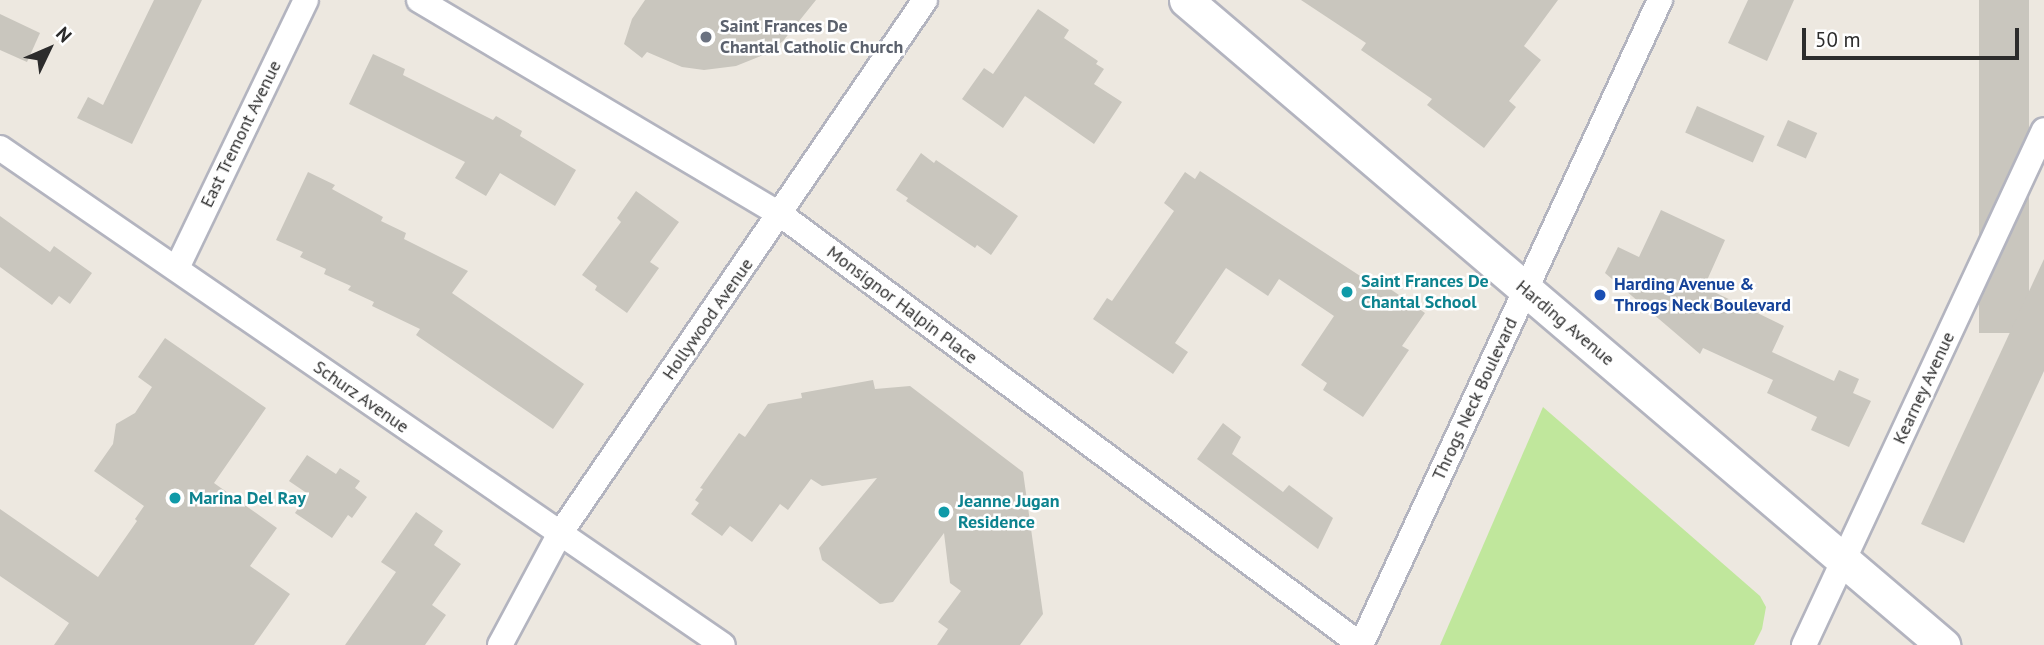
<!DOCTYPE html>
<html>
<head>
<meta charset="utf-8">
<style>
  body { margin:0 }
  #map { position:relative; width:2044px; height:645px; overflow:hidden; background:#ede8e0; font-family:"PT Sans",sans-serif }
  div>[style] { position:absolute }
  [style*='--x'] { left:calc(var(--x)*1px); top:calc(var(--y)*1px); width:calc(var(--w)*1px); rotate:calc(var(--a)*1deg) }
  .pitch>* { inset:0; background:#c0e79c }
  .building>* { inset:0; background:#c9c6be; transform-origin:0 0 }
  .roads { filter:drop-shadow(2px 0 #b3b4bf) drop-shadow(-2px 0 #b3b4bf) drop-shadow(0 2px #b3b4bf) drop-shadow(0 -2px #b3b4bf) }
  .street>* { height:24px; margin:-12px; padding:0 12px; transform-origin:12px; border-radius:12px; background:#fff }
  .secondary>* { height:33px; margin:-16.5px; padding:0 16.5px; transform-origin:16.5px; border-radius:16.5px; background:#fff }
  .dots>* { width:19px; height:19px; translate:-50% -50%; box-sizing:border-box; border:4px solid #fff; border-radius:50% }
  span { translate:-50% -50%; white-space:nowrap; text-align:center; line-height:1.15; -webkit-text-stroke:5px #fff; paint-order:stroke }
  .worship-label { font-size:18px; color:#5b616d; font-weight:700 }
  .left { translate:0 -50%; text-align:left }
  .street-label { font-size:18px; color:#2c2c2c }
  .culture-label { font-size:18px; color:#0d838f; font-weight:700 }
  .transit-label { font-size:18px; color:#164399; font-weight:700 }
  .north { position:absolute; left:14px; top:14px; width:70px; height:70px; -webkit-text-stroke:5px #fff; paint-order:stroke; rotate:46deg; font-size:19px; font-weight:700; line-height:28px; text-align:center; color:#2c2c2c }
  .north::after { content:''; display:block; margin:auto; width:24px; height:32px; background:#2c2c2c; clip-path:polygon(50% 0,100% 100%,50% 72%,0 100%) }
  .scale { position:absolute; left:1802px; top:28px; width:217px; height:32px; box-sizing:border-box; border:4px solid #2c2c2c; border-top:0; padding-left:9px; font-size:21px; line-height:24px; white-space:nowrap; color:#2c2c2c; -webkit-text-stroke:5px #fff; paint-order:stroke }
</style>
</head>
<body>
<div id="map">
  <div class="pitch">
    <i style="clip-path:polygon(1543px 407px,1760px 596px,1766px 607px,1762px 629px,1754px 645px,1440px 645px)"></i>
  </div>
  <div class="building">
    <i style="clip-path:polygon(154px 0,202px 0,132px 144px,77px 118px,88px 97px,103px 105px)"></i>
    <i style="clip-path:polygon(645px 0,816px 0,783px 41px,766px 54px,736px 66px,704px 70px,682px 67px,647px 52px,642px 58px,624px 44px,632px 19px)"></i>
    <i style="clip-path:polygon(1301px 0,1558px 0,1524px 46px,1541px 60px,1509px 101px,1516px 107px,1484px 148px,1427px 105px,1432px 99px,1361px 50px,1366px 43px)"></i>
    <i style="clip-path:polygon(1748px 0,1794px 0,1767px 61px,1728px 43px)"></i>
    <i style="left:1979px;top:0;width:50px;height:333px"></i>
    <i style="clip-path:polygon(1038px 9px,1069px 30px,1064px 38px,1098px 61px,1096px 64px,1104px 69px,1094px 84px,1122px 102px,1094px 144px,1025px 96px,1003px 128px,962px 99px,984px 68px,993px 74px)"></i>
    <i style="clip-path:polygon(0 14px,40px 33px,27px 62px,0 50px)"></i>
    <i style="clip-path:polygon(373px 54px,405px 69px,403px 75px,493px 120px,496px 116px,522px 131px,520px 136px,576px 170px,555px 206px,500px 173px,486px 196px,455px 178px,465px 162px,349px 104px)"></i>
    <i style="left:1697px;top:106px;width:74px;height:29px;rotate:24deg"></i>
    <i style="left:1788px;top:120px;width:32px;height:28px;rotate:24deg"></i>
    <i style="clip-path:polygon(921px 153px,934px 163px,936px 160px,1018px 216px,991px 255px,977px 245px,975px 248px,906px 201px,908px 198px,896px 190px)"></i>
    <i style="clip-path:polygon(1200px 171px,1380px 289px,1383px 284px,1425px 313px,1402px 346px,1409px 350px,1363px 417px,1323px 390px,1327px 383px,1301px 365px,1334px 316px,1279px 279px,1268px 296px,1226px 268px,1175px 343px,1188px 352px,1173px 374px,1093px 319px,1107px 298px,1112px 301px,1174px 211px,1164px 203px,1185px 172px,1195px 179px)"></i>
    <i style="clip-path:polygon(308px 172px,335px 185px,332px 189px,383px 217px,381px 221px,406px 233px,404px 239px,468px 271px,452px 293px,584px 384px,553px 429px,416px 335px,420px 329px,372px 306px,374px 302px,348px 290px,351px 286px,324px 274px,326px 269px,300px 257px,303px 252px,276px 240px)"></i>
    <i style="clip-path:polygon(636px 191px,679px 222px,650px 262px,659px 268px,627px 313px,595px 290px,597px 286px,582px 275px,621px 222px,617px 218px)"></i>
    <i style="clip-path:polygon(1661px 210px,1725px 240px,1704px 287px,1784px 326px,1772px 352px,1834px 381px,1839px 370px,1859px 379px,1853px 393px,1871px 401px,1849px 447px,1811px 430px,1817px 417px,1767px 393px,1773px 380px,1703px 348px,1700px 354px,1605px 273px,1618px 247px,1639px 257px)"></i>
    <i style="clip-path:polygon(0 216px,50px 252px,54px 246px,92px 273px,70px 304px,59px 296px,52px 305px,0 267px)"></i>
    <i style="clip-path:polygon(2044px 259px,2044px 371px,1964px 543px,1921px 524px)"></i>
    <i style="clip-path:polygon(165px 338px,266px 408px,214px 483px,277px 528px,250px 566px,290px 594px,254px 645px,54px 645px,69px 623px,0 576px,0 509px,98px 577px,137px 521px,135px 519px,144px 506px,94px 471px,113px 444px,116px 424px,135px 413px,152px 387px,138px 377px)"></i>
    <i style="clip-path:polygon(873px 380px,875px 389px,910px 386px,1023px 472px,1043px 614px,1020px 645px,937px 645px,948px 629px,938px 622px,961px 591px,950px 583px,944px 533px,893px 602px,880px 604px,822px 560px,819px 548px,877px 478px,822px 486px,811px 479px,788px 510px,780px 504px,752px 542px,730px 526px,722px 536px,691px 514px,699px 503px,695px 500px,703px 489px,700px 488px,739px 433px,745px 437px,768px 404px,802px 398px,801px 393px)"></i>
    <i style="clip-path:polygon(1223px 423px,1241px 437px,1232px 454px,1283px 492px,1289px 485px,1333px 518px,1318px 549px,1197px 459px)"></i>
    <i style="clip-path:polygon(307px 455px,336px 474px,340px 468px,360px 481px,355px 488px,367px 497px,352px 518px,348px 515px,332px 538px,295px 513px,308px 494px,289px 481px)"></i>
    <i style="clip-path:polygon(416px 512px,443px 531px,434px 545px,461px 564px,432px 605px,446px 615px,425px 645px,345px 645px,396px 572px,381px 562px)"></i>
  </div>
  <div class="roads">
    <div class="street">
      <i style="--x:419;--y:0;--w:420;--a:30.7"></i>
      <i style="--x:780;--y:214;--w:723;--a:36.57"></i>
      <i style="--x:0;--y:148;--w:877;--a:34.51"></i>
      <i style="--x:177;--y:268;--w:297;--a:-64.3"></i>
      <i style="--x:500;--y:645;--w:125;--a:-61.8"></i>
      <i style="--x:559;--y:535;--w:648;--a:-55.62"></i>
      <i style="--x:1361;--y:645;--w:711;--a:-65.13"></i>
      <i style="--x:1804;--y:645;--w:568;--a:-65.01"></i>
    </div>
    <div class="secondary">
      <i style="--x:1186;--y:0;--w:995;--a:40.43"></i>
    </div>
  </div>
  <div class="dots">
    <i style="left:706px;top:37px;background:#6b7280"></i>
    <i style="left:1347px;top:292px;background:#0f9aa8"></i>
    <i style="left:1600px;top:295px;background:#1a4fb4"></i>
    <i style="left:175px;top:498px;background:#0f9aa8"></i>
    <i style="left:944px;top:512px;background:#0f9aa8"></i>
  </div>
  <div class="worship-label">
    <span class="left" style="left:720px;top:37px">Saint Frances De<br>Chantal Catholic Church</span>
  </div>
  <div class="street-label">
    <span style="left:241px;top:134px;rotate:-64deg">East Tremont Avenue</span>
    <span style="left:902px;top:305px;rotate:37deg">Monsignor Halpin Place</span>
    <span style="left:708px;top:319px;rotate:-55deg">Hollywood Avenue</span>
    <span style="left:1565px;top:323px;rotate:40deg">Harding Avenue</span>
    <span style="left:1924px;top:388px;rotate:-65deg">Kearney Avenue</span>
    <span style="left:361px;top:397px;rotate:35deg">Schurz Avenue</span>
    <span style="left:1475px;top:399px;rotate:-65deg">Throgs Neck Boulevard</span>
  </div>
  <div class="culture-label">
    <span class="left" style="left:1361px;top:292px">Saint Frances De<br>Chantal School</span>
    <span class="left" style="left:189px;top:498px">Marina Del Ray</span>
    <span class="left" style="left:958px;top:512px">Jeanne Jugan<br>Residence</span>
  </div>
  <div class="transit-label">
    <span class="left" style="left:1614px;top:295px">Harding Avenue &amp;<br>Throgs Neck Boulevard</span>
  </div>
  <div class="north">N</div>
  <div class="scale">50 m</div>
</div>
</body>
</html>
